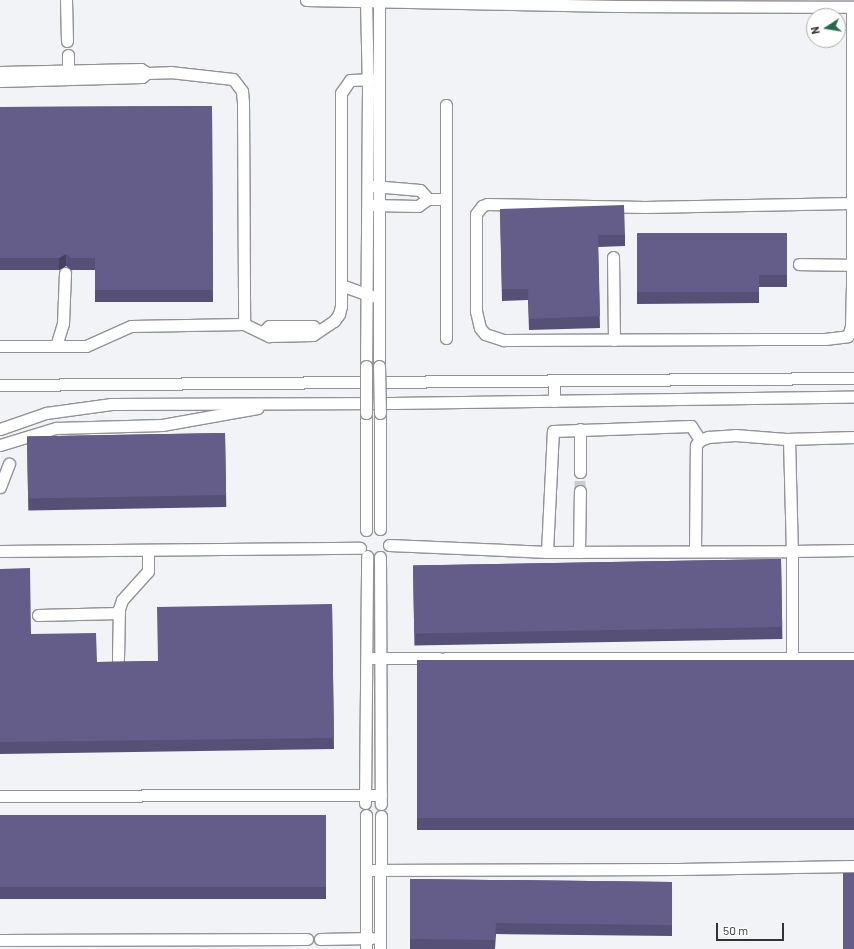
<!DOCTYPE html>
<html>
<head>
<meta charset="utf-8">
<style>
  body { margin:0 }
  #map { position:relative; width:854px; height:949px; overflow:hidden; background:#f1f3f7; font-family:Barlow,sans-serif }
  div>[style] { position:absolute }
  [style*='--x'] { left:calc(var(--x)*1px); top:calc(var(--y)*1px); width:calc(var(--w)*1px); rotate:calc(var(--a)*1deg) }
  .minor-tunnel>* { height:11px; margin-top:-5.5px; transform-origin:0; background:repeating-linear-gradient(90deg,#cbccd0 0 11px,transparent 0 16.5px) }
  .roads { filter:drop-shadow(1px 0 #929397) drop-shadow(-1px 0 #929397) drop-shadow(0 1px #929397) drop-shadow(0 -1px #929397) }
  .minor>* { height:11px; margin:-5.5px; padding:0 5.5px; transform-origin:5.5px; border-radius:5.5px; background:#fff }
  .bridges { filter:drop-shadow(1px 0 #929397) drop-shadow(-1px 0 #929397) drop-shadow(0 1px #929397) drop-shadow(0 -1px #929397) }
  .minor-bridge>* { height:11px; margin:-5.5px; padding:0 5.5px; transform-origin:5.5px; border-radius:5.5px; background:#fff }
  .wall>* { inset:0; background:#565077; transform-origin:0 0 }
  .shaded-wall>* { inset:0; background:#464161 }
  .building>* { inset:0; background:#645d8a; transform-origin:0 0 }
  span { translate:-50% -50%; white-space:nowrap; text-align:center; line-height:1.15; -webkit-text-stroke:4px #fff; paint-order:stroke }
  .north { position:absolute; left:806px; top:8px; width:40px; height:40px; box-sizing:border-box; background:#fff; border:1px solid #adadad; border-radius:50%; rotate:258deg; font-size:11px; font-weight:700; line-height:16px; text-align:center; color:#313233 }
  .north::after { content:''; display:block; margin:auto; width:14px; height:18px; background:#2c6751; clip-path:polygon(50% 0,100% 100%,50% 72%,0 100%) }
  .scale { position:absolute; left:716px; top:923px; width:68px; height:18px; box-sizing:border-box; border:2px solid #313233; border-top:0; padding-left:5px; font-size:12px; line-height:14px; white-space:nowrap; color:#313233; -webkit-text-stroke:3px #fff; paint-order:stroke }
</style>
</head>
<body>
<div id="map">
  <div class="minor-tunnel">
    <i style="--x:580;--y:491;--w:19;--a:-90"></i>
  </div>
  <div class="roads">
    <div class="minor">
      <i style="--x:66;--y:0;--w:41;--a:88.6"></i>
      <i style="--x:306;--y:0;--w:310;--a:1.1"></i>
      <i style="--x:616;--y:6;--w:238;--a:0.2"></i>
      <i style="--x:366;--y:1;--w:88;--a:88.7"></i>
      <i style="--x:368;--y:89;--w:277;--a:90.4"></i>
      <i style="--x:379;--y:2;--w:364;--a:90"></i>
      <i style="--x:68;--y:55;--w:16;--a:90"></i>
      <i style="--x:0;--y:72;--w:141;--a:-1.2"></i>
      <i style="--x:141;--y:69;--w:7;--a:34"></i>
      <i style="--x:0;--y:81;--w:142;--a:-1.6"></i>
      <i style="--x:142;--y:77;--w:6;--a:-39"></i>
      <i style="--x:147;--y:73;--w:23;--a:-2"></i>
      <i style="--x:170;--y:72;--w:63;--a:6.3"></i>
      <i style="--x:233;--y:79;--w:15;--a:53"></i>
      <i style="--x:242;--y:91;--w:11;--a:85"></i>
      <i style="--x:243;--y:102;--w:222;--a:89.7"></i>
      <i style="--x:446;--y:105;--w:233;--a:90"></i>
      <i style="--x:373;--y:186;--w:47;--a:4.9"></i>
      <i style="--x:420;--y:190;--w:12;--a:48"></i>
      <i style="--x:852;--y:203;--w:207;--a:178.9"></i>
      <i style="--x:645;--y:207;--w:158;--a:-178.9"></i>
      <i style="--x:487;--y:204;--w:5;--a:158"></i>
      <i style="--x:482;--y:206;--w:10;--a:127"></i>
      <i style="--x:476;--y:214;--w:97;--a:90"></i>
      <i style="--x:476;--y:311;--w:17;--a:77"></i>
      <i style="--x:480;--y:328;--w:8;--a:50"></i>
      <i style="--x:485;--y:334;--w:20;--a:18"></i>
      <i style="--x:504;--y:340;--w:321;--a:-0.2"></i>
      <i style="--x:825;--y:339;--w:23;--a:-7"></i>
      <i style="--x:848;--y:336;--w:10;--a:-73"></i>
      <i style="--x:851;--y:326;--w:42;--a:-88.6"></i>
      <i style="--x:852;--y:284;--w:277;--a:-90"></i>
      <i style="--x:373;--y:205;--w:45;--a:1.3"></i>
      <i style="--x:418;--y:206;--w:12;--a:-35"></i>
      <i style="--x:428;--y:199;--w:18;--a:0"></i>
      <i style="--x:613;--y:257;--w:83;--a:89.3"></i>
      <i style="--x:799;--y:264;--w:53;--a:1.1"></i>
      <i style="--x:341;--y:285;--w:33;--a:20"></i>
      <i style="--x:263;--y:332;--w:8;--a:-45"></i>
      <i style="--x:269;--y:326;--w:44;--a:0"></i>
      <i style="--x:313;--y:326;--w:6;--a:45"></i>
      <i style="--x:0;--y:346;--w:86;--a:0"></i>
      <i style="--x:86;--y:346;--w:49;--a:-24"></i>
      <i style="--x:131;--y:326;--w:113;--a:-1"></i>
      <i style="--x:244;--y:324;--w:28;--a:26"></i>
      <i style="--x:269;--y:336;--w:44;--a:-1.3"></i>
      <i style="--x:313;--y:335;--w:25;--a:-34"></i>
      <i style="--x:334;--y:321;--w:9;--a:-54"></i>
      <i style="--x:339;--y:314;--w:8;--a:-76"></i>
      <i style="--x:341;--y:306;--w:213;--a:-90"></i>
      <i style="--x:341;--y:93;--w:16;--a:-55"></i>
      <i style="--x:350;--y:80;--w:29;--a:-2"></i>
      <i style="--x:56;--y:346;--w:24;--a:-73"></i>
      <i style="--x:63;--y:323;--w:50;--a:-87.7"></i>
      <i style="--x:554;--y:380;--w:21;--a:90"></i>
      <i style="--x:0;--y:385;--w:854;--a:-0.47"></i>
      <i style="--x:380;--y:413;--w:116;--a:90"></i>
      <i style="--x:0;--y:429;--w:49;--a:-19.2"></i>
      <i style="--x:46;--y:413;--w:66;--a:-7.9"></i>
      <i style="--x:111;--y:404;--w:285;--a:-0.2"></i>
      <i style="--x:396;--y:403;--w:458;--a:-0.8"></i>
      <i style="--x:789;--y:439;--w:112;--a:88.5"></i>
      <i style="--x:792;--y:551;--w:62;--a:-0.9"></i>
      <i style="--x:0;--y:445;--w:59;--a:-16.9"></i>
      <i style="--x:56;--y:428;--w:106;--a:-1.6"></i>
      <i style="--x:162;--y:425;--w:97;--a:-10.1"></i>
      <i style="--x:580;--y:472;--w:43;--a:-90"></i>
      <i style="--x:0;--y:487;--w:25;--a:-69"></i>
      <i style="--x:366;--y:530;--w:117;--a:-90"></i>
      <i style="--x:389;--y:545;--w:158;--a:2.5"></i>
      <i style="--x:547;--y:552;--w:245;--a:-0.2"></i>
      <i style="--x:792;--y:551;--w:107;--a:90"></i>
      <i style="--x:0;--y:551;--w:360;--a:-0.5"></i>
      <i style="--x:695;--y:551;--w:106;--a:-89.5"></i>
      <i style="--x:696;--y:445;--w:6;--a:-51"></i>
      <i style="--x:700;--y:440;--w:9;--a:-21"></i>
      <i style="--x:708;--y:437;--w:27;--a:-4"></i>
      <i style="--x:735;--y:435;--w:51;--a:4.5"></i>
      <i style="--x:786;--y:439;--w:68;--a:-1.7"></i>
      <i style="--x:547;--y:552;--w:121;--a:-87.2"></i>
      <i style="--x:553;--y:431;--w:138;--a:-2.1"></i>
      <i style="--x:691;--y:426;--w:17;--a:57"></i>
      <i style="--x:579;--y:552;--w:61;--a:-89.1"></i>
      <i style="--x:380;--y:557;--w:247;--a:89.8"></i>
      <i style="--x:38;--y:615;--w:81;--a:-1.4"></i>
      <i style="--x:373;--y:658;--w:66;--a:0"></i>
      <i style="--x:445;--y:658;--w:409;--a:0"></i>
      <i style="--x:118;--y:659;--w:50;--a:-88.9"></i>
      <i style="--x:119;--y:609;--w:9;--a:-72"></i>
      <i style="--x:122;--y:600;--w:39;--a:-48"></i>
      <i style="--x:148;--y:571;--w:21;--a:-90"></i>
      <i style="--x:0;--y:796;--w:381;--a:-0.2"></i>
      <i style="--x:365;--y:803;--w:247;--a:-89.5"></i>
      <i style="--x:366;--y:815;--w:134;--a:90"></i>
      <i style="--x:366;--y:870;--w:313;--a:-0.2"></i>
      <i style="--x:679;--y:869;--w:175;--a:-1"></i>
      <i style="--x:320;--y:939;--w:52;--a:-1.1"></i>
      <i style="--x:0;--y:940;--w:307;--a:-0.2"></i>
      <i style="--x:380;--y:949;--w:133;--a:-89.6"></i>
    </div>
  </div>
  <div class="bridges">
    <div class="minor-bridge">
      <i style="--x:366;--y:366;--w:47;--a:90"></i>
      <i style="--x:379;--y:366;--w:47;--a:88.8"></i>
    </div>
  </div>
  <div class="wall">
    <i style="clip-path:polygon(212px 106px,213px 302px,95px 302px,95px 270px,71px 270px,66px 266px,59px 270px,0 270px,0 107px)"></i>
    <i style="clip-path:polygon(500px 209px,625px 235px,625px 246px,598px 247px,600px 328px,529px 330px,528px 300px,502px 301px)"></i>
    <i style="clip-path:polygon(637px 233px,787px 233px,787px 287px,759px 287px,759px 303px,637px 304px)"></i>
    <i style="left:225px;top:433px;width:74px;height:198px;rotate:89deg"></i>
    <i style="left:781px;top:559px;width:80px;height:368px;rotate:89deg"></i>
    <i style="clip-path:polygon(0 569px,31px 634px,97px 662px,157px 661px,332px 604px,334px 749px,0 754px)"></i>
    <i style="left:417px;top:660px;width:437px;height:170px"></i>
    <i style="left:0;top:815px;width:326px;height:84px"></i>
    <i style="clip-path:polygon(410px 879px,672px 882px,672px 936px,496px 934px,495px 949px,410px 949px)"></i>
  </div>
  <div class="shaded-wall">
    <i style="clip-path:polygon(66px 254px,66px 266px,59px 270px,59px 258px)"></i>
  </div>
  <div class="building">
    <i style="clip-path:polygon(212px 106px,213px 290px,95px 290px,95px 258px,71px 258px,66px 254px,59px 258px,0 258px,0 107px)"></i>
    <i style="clip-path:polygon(624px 205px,625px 235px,598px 235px,600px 316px,529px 319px,528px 289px,502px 289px,500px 209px)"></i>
    <i style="clip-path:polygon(637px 233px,787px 233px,787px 275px,759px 275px,759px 292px,637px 292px)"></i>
    <i style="left:225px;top:433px;width:62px;height:198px;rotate:89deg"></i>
    <i style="left:781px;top:559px;width:68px;height:368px;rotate:89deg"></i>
    <i style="clip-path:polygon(30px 568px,31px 634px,96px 633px,97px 662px,158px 661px,157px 607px,332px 604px,334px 738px,0 742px,0 569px)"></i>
    <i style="left:417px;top:660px;width:437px;height:158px"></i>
    <i style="left:0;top:815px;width:326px;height:72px"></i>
    <i style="left:843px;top:873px;width:11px;height:76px"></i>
    <i style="clip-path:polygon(410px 879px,672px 882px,672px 925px,496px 923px,495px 940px,410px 939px)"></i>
  </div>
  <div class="north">N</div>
  <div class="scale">50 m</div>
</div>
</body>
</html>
